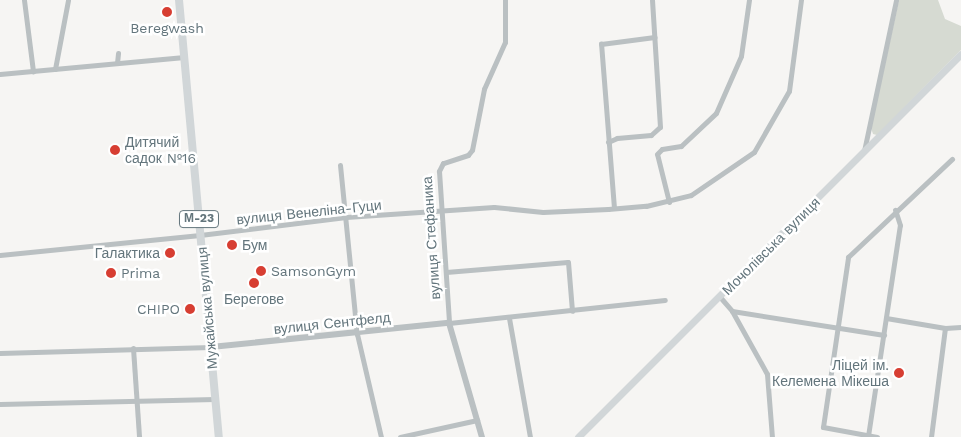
<!DOCTYPE html>
<html>
<head>
<meta charset="utf-8">
<style>
  body { margin:0 }
  #map { position:relative; width:961px; height:437px; overflow:hidden; background:#f6f5f3; font-family:"Work Sans",sans-serif }
  div>[style] { position:absolute }
  [style*='--x'] { left:calc(var(--x)*1px); top:calc(var(--y)*1px); width:calc(var(--w)*1px); rotate:calc(var(--a)*1deg) }
  .green>* { inset:0; background:#d6dad2 }
  .minor>* { height:5px; margin:-2.5px; padding:0 2.5px; transform-origin:2.5px; border-radius:2.5px; background:#bac0c2 }
  .tertiary>* { height:6px; margin:-3px; padding:0 3px; transform-origin:3px; border-radius:3px; background:#bac0c2 }
  .secondary>* { height:7px; margin:-3.5px; padding:0 3.5px; transform-origin:3.5px; border-radius:3.5px; background:#d1d6d8 }
  .trunk>* { height:8px; margin:-4px; padding:0 4px; transform-origin:4px; border-radius:4px; background:#d1d6d8 }
  .dots>* { width:14px; height:14px; translate:-50% -50%; box-sizing:border-box; border:2px solid #fff; border-radius:50% }
  span { translate:-50% -50%; white-space:nowrap; text-align:center; line-height:1.15; -webkit-text-stroke:5px #fff; paint-order:stroke }
  .shield-label span { padding:1px 4px; background:#fff; border:1px solid; border-radius:4px; -webkit-text-stroke-width:0 }
  .shield-label { font-size:12px; color:#63757c; font-weight:700 }
  .poi-label { font-size:14px; color:#63757c }
  .left { translate:0 -50%; text-align:left }
  .right { translate:-100% -50%; text-align:right }
  .street-label { font-size:14px; color:#63757c }
</style>
</head>
<body>
<div id="map">
  <div class="green">
    <i style="clip-path:polygon(899px 0,938px 0,945px 19px,961px 26px,961px 50px,877px 135px,873px 134px,871px 128px)"></i>
  </div>
  <div class="minor">
    <i style="--x:24;--y:0;--w:72;--a:82.8"></i>
    <i style="--x:505;--y:0;--w:42;--a:90"></i>
    <i style="--x:505;--y:42;--w:51;--a:114.1"></i>
    <i style="--x:484;--y:89;--w:62;--a:101.1"></i>
    <i style="--x:472;--y:150;--w:6;--a:129"></i>
    <i style="--x:468;--y:155;--w:26;--a:162"></i>
    <i style="--x:443;--y:163;--w:9;--a:117"></i>
    <i style="--x:439;--y:171;--w:152;--a:86.2"></i>
    <i style="--x:449;--y:323;--w:217;--a:-6.1"></i>
    <i style="--x:117;--y:63;--w:10;--a:-84"></i>
    <i style="--x:55;--y:69;--w:70;--a:-79.3"></i>
    <i style="--x:0;--y:74;--w:185;--a:-5.3"></i>
    <i style="--x:608;--y:142;--w:10;--a:-24"></i>
    <i style="--x:617;--y:138;--w:34;--a:-5"></i>
    <i style="--x:651;--y:135;--w:12;--a:-42"></i>
    <i style="--x:660;--y:127;--w:127;--a:-93.6"></i>
    <i style="--x:864;--y:151;--w:154;--a:-78"></i>
    <i style="--x:340;--y:165;--w:170;--a:84.3"></i>
    <i style="--x:357;--y:334;--w:106;--a:76.9"></i>
    <i style="--x:669;--y:202;--w:49;--a:-104"></i>
    <i style="--x:657;--y:154;--w:7;--a:-45"></i>
    <i style="--x:662;--y:149;--w:19;--a:-9"></i>
    <i style="--x:681;--y:146;--w:48;--a:-43.3"></i>
    <i style="--x:716;--y:113;--w:62;--a:-66.3"></i>
    <i style="--x:741;--y:56;--w:57;--a:-81.9"></i>
    <i style="--x:614;--y:208;--w:165;--a:-94.5"></i>
    <i style="--x:601;--y:44;--w:54;--a:-7.4"></i>
    <i style="--x:0;--y:255;--w:201;--a:-5.7"></i>
    <i style="--x:200;--y:235;--w:147;--a:-7"></i>
    <i style="--x:346;--y:217;--w:148;--a:-3.9"></i>
    <i style="--x:494;--y:207;--w:49;--a:5.8"></i>
    <i style="--x:543;--y:212;--w:65;--a:-2.6"></i>
    <i style="--x:608;--y:209;--w:38;--a:-5"></i>
    <i style="--x:646;--y:206;--w:46;--a:-13.7"></i>
    <i style="--x:691;--y:195;--w:76;--a:-34.3"></i>
    <i style="--x:754;--y:152;--w:70;--a:-60.2"></i>
    <i style="--x:789;--y:91;--w:92;--a:-82.5"></i>
    <i style="--x:446;--y:272;--w:122;--a:-4.7"></i>
    <i style="--x:568;--y:262;--w:49;--a:85.3"></i>
    <i style="--x:720;--y:297;--w:18;--a:49"></i>
    <i style="--x:732;--y:311;--w:72;--a:60.9"></i>
    <i style="--x:767;--y:374;--w:63;--a:85.5"></i>
    <i style="--x:732;--y:311;--w:154;--a:9"></i>
    <i style="--x:509;--y:318;--w:121;--a:80"></i>
    <i style="--x:886;--y:318;--w:60;--a:9.6"></i>
    <i style="--x:945;--y:328;--w:16;--a:-4"></i>
    <i style="--x:133;--y:348;--w:89;--a:86.1"></i>
    <i style="--x:0;--y:353;--w:211;--a:-1.6"></i>
    <i style="--x:0;--y:404;--w:215;--a:-1.3"></i>
    <i style="--x:868;--y:436;--w:213;--a:-81.4"></i>
    <i style="--x:900;--y:225;--w:16;--a:-108"></i>
    <i style="--x:400;--y:437;--w:79;--a:-12.4"></i>
    <i style="--x:877;--y:437;--w:55;--a:-169.5"></i>
    <i style="--x:823;--y:427;--w:172;--a:-81.6"></i>
    <i style="--x:848;--y:257;--w:143;--a:-43.3"></i>
    <i style="--x:931;--y:437;--w:110;--a:-82.7"></i>
  </div>
  <div class="tertiary">
    <i style="--x:211;--y:347;--w:239;--a:-5.8"></i>
    <i style="--x:449;--y:323;--w:119;--a:73.9"></i>
  </div>
  <div class="secondary">
    <i style="--x:578;--y:437;--w:542;--a:-45"></i>
  </div>
  <div class="trunk">
    <i style="--x:179;--y:0;--w:439;--a:84.8"></i>
  </div>
  <div class="dots">
    <i style="left:167px;top:12px;background:#d73e32"></i>
    <i style="left:115px;top:150px;background:#d73e32"></i>
    <i style="left:232px;top:245px;background:#d73e32"></i>
    <i style="left:170px;top:253px;background:#d73e32"></i>
    <i style="left:261px;top:271px;background:#d73e32"></i>
    <i style="left:111px;top:273px;background:#d73e32"></i>
    <i style="left:254px;top:283px;background:#d73e32"></i>
    <i style="left:190px;top:309px;background:#d73e32"></i>
    <i style="left:899px;top:373px;background:#d73e32"></i>
  </div>
  <div class="shield-label">
    <span style="left:199px;top:219px">М-23</span>
  </div>
  <div class="poi-label">
    <span style="left:167px;top:28px">Beregwash</span>
    <span class="left" style="left:125px;top:150px">Дитячий<br>садок №16</span>
    <span class="left" style="left:242px;top:245px">Бум</span>
    <span class="right" style="left:160px;top:253px">Галактика</span>
    <span class="left" style="left:271px;top:271px">SamsonGym</span>
    <span class="left" style="left:121px;top:273px">Prima</span>
    <span style="left:254px;top:299px">Берегове</span>
    <span class="right" style="left:180px;top:309px">CHIPO</span>
    <span class="right" style="left:889px;top:373px">Ліцей ім.<br>Келемена Мікеша</span>
  </div>
  <div class="street-label">
    <span style="left:309px;top:212px;rotate:-6deg">вулиця Венеліна-Гуци</span>
    <span style="left:431px;top:238px;rotate:-94deg">вулиця Стефаника</span>
    <span style="left:771px;top:246px;rotate:-45deg">Мочолівська вулиця</span>
    <span style="left:207px;top:308px;rotate:-95deg">Мужайська вулиця</span>
    <span style="left:332px;top:323px;rotate:-6deg">вулиця Сентфелд</span>
  </div>
</div>
</body>
</html>
